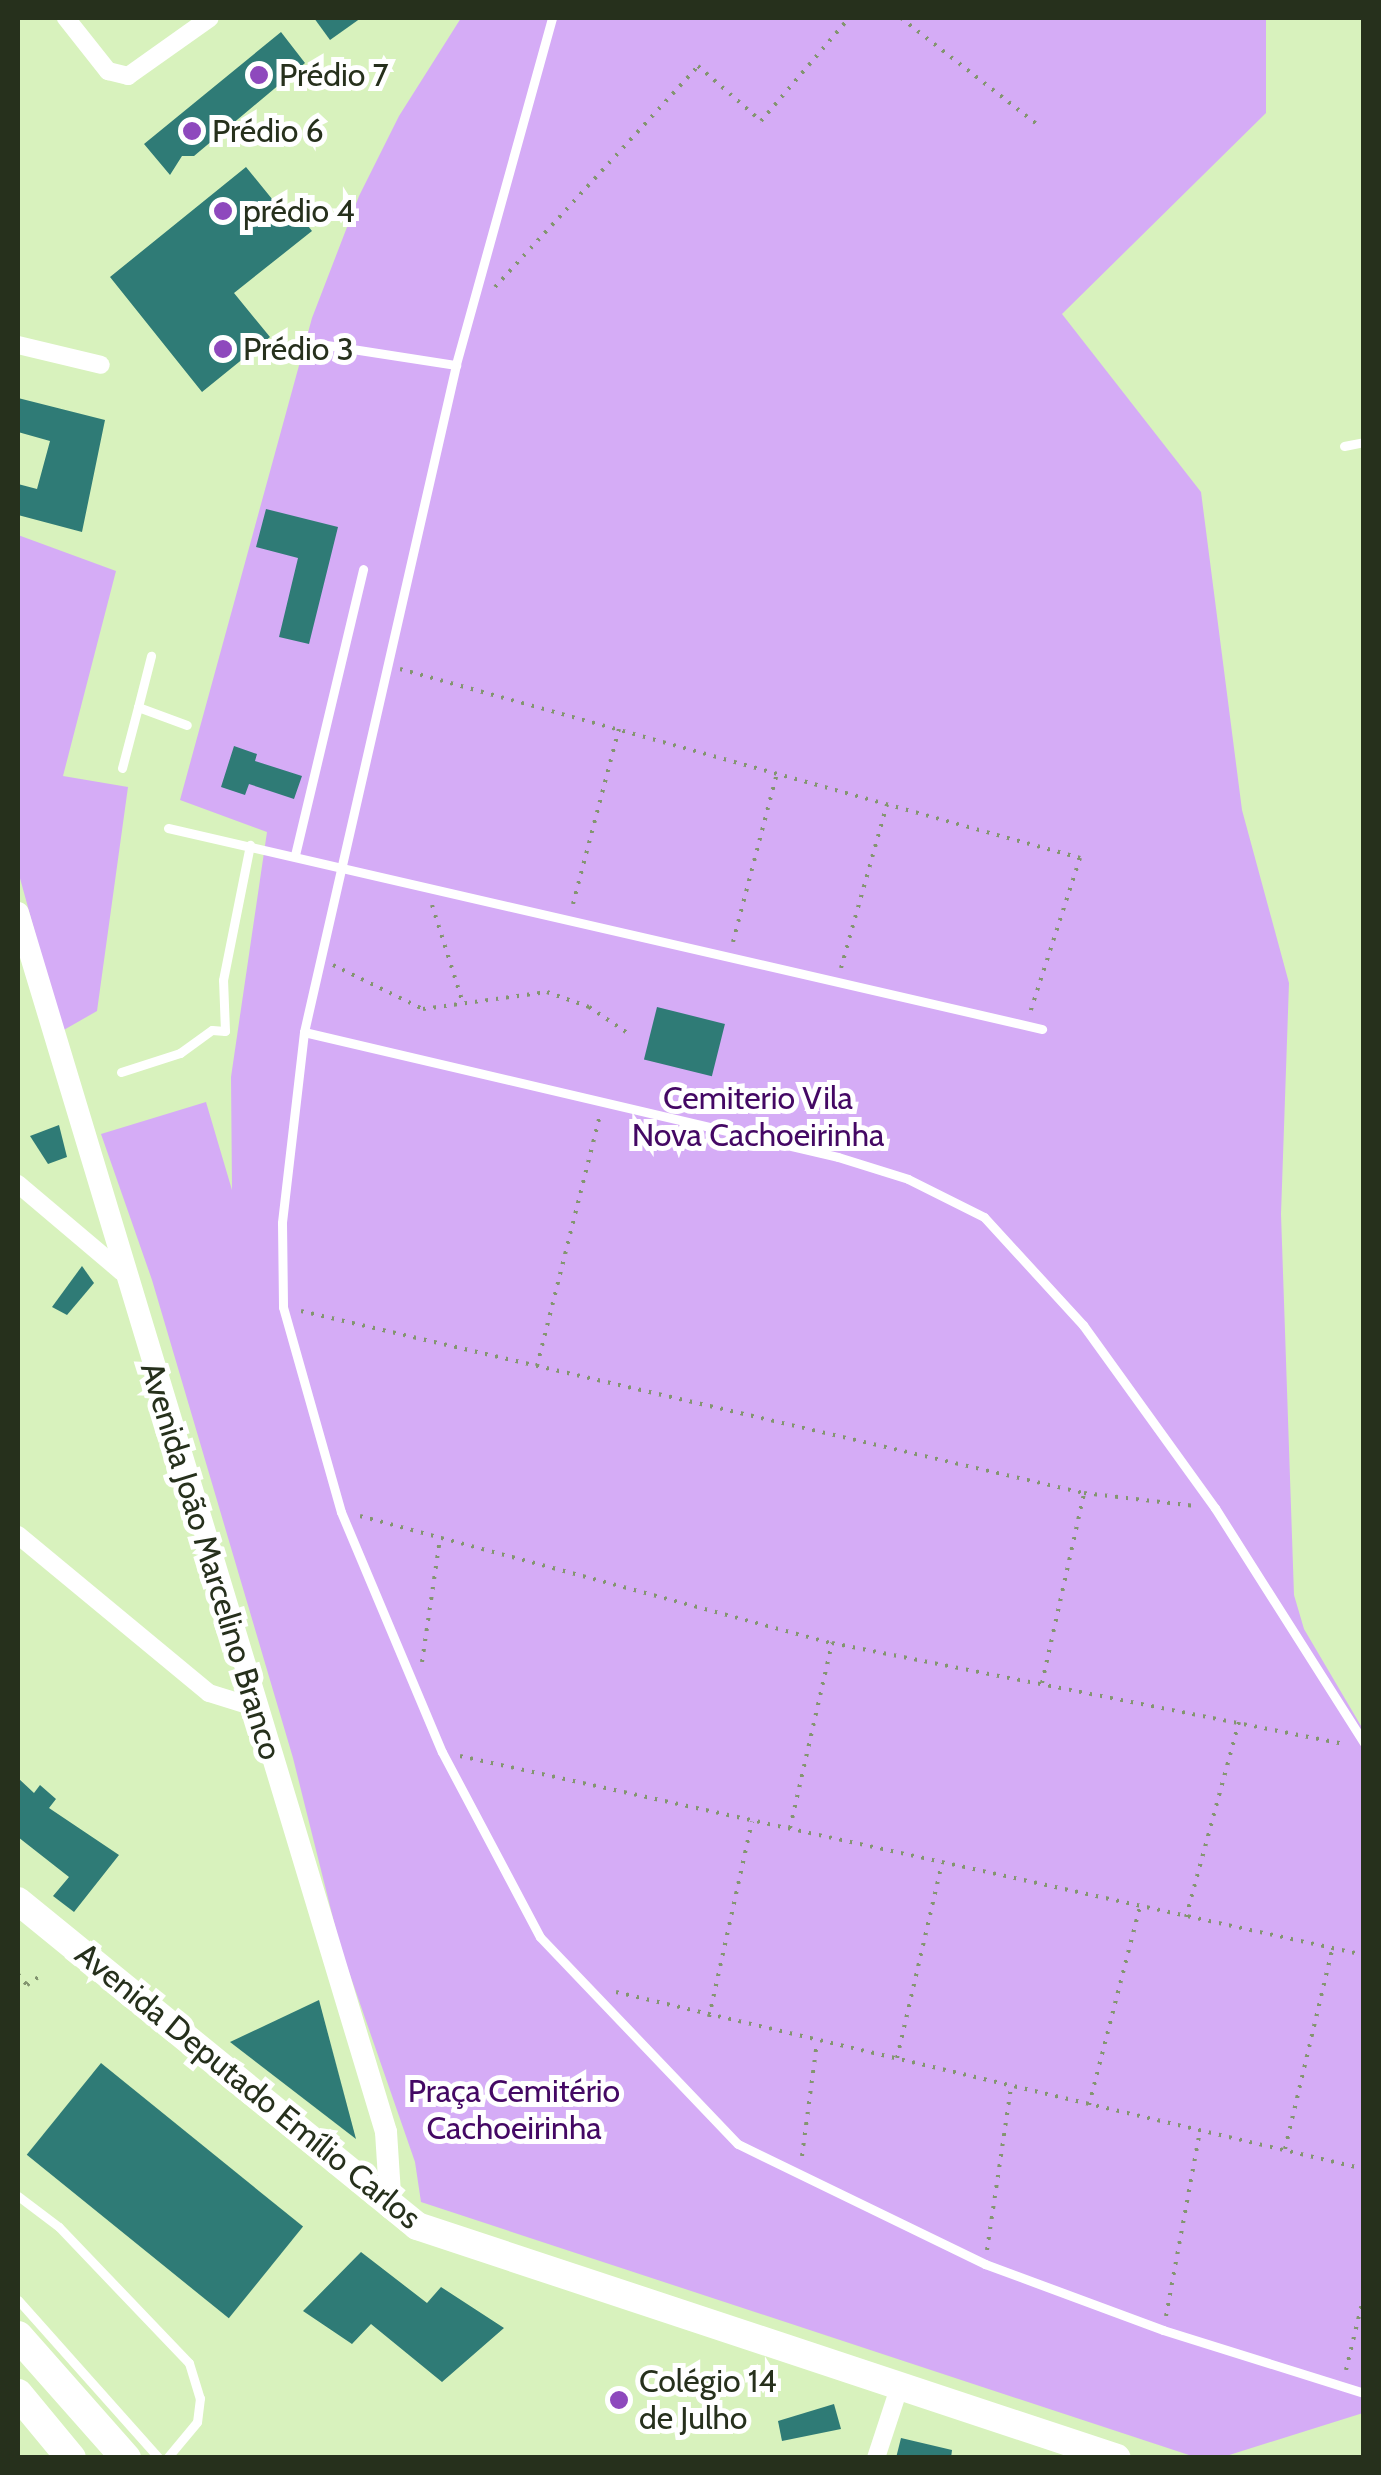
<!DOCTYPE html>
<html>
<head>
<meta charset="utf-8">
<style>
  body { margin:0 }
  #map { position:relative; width:1381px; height:2475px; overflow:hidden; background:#d8f2bd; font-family:Cabin,sans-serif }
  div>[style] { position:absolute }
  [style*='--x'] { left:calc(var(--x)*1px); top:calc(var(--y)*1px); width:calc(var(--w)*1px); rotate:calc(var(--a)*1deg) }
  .green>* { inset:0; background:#d5acf6 }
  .building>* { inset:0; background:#2f7b76; transform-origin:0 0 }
  .path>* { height:4px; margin-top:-2px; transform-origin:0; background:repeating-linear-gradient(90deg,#839570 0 2.5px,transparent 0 10.5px) }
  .service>* { height:9px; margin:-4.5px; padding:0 4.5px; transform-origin:4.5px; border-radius:4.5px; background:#fff }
  .minor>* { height:18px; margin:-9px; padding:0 9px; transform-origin:9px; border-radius:9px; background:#fff }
  .tertiary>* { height:22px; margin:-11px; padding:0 11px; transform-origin:11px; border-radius:11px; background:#fff }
  .secondary>* { height:28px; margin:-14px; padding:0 14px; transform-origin:14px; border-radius:14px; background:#fff }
  .primary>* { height:30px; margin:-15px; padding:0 15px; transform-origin:15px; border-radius:15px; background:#fff }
  .dots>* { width:28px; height:28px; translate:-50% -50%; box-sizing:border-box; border:5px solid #fff; border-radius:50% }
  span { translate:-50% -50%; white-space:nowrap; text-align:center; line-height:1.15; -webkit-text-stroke:10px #fff; paint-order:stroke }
  .poi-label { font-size:32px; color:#26301c }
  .left { translate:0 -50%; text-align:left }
  .park-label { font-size:32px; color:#440864 }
  .street-label { font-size:32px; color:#26301c }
  .frame { position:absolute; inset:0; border:20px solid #26301c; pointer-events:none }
</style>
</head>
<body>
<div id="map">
  <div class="green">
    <i style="clip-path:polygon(461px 18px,1266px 18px,1266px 113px,1062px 314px,1201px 492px,1242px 810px,1289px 983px,1281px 1214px,1294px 1595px,1304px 1629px,1364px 1731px,1363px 2413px,1223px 2457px,1195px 2457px,421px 2202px,415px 2162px,340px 1946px,293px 1758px,152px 1280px,101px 1134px,206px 1102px,232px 1190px,231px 1077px,267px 832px,180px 800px,312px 318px,359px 196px,399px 116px)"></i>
    <i style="clip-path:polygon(18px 535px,116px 571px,63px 776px,128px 787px,97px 1011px,62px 1031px,18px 871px)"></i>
  </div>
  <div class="building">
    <i style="clip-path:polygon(314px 18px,361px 18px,330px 40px)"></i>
    <i style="clip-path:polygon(281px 32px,305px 63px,194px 156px,182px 156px,170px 175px,144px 144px)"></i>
    <i style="clip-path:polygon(246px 167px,281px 210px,290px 203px,312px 231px,234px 293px,270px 337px,202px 392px,110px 277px)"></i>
    <i style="clip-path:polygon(18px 398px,105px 420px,82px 532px,18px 515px,18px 484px,37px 489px,50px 441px,18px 432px)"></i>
    <i style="clip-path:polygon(266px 509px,338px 527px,309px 644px,279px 637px,298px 558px,256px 547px)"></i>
    <i style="clip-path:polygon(234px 746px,257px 754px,255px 761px,302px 776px,294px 799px,249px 784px,245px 795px,221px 787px)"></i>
    <i style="left:657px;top:1007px;width:70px;height:54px;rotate:14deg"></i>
    <i style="clip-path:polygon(59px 1125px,67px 1157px,48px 1164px,30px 1136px)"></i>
    <i style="clip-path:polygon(82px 1266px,94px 1283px,67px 1315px,52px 1307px)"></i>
    <i style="clip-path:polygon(18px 1778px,34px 1793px,40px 1785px,56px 1799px,49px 1808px,119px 1855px,74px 1912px,53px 1896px,69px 1877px,18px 1837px)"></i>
    <i style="clip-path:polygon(319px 2000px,356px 2139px,230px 2042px)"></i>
    <i style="left:101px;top:2063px;width:260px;height:118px;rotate:39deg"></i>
    <i style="clip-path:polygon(361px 2252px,427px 2303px,441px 2287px,504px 2328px,442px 2382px,371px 2324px,352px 2344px,303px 2311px)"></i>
    <i style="clip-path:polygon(834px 2404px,841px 2429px,782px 2441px,778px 2421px)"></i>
    <i style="clip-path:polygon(901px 2438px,952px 2450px,951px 2458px,896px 2458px)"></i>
  </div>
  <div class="path">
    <i style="--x:901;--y:18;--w:175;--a:38"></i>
    <i style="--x:495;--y:287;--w:300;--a:-47.4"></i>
    <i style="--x:698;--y:66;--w:84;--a:41.1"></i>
    <i style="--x:761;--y:121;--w:135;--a:-49.5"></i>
    <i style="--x:400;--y:669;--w:706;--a:15.53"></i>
    <i style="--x:1080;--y:858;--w:160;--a:107.9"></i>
    <i style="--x:573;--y:904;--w:181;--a:-75.3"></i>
    <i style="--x:432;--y:905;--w:100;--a:72.5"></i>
    <i style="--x:733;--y:942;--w:175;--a:-75.4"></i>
    <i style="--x:333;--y:965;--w:100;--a:26.1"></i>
    <i style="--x:423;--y:1009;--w:125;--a:-7.8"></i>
    <i style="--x:547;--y:992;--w:45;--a:19.7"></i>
    <i style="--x:589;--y:1007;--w:48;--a:34"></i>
    <i style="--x:841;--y:968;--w:170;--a:-74.3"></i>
    <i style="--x:301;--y:1311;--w:804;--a:13.09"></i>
    <i style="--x:1084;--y:1493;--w:112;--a:6.7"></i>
    <i style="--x:537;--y:1366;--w:259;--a:-75.9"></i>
    <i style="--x:360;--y:1516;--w:489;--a:15.1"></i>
    <i style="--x:832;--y:1643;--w:522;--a:11.16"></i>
    <i style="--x:422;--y:1662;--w:125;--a:-81.7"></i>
    <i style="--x:1042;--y:1683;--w:195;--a:-77.5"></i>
    <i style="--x:460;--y:1756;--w:926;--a:12.41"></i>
    <i style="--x:790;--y:1828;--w:190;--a:-77.2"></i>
    <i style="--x:1186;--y:1917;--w:202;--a:-74.8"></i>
    <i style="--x:18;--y:1974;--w:14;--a:51"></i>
    <i style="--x:27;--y:1985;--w:16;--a:-35"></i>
    <i style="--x:616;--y:1992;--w:769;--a:13.31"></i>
    <i style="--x:709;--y:2017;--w:200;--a:-77.6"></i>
    <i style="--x:897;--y:2058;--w:200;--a:-77"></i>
    <i style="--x:1089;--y:2105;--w:204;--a:-75.6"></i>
    <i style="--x:1285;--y:2149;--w:204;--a:-76.7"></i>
    <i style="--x:802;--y:2156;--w:115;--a:-82.5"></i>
    <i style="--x:987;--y:2250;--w:165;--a:-81.6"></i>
    <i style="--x:1166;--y:2316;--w:188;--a:-79.6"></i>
    <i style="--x:1346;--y:2370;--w:77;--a:-76.5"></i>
  </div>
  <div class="service">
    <i style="--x:552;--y:18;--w:360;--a:105.5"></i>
    <i style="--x:456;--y:365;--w:684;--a:102.84"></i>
    <i style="--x:304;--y:1032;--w:192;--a:96.6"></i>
    <i style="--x:282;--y:1223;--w:84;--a:89.3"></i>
    <i style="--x:283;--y:1307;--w:213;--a:74.2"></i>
    <i style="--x:341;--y:1512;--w:260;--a:67.2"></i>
    <i style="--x:442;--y:1752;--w:209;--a:62.1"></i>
    <i style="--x:540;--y:1937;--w:286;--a:46.3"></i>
    <i style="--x:738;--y:2144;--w:275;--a:25.9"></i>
    <i style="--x:985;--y:2264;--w:190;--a:20.3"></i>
    <i style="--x:1163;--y:2330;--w:211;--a:17.4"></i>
    <i style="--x:320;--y:344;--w:138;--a:8.8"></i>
    <i style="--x:1344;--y:446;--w:20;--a:-11"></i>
    <i style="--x:138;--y:707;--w:53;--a:-75.7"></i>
    <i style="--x:122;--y:768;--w:63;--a:-75.3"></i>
    <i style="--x:138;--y:707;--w:52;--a:20.2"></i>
    <i style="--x:168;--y:828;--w:897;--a:12.95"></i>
    <i style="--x:295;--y:855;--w:294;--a:-76.6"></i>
    <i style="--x:304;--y:1032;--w:548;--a:13.17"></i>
    <i style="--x:838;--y:1157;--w:73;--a:17.4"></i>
    <i style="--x:908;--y:1179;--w:85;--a:26.6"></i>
    <i style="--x:984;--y:1217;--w:147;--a:47.5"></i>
    <i style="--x:1083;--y:1325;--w:226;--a:54.2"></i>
    <i style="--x:1215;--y:1508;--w:278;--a:57.6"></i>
    <i style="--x:121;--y:1072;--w:62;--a:-17.9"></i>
    <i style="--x:180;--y:1053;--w:39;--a:-36"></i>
    <i style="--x:212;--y:1030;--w:13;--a:4"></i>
    <i style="--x:225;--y:1031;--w:51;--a:-92.2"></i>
    <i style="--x:223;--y:980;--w:138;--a:-78.7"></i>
    <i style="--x:18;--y:2196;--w:51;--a:37.1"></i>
    <i style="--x:59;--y:2227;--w:188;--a:46.3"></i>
    <i style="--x:189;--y:2363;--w:37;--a:73"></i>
    <i style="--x:200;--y:2398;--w:24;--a:97"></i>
    <i style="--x:197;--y:2422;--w:47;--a:129.8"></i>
    <i style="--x:18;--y:2300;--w:212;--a:48.3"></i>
  </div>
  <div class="minor">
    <i style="--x:66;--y:18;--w:68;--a:51.6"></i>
    <i style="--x:108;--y:71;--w:21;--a:14"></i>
    <i style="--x:128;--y:76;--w:100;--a:-35.3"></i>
    <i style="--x:18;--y:345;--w:85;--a:13.5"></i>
    <i style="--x:18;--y:1184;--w:136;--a:40.2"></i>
    <i style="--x:18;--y:1535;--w:248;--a:39.6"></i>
    <i style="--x:209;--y:1693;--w:47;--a:17.3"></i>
    <i style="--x:876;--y:2458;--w:77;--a:-71.8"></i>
  </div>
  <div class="tertiary">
    <i style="--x:18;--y:913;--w:1273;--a:73.2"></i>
    <i style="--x:386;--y:2132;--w:77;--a:86.3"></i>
  </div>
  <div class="secondary">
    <i style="--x:18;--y:1901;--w:515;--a:39.16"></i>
    <i style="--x:417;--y:2226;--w:737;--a:18.34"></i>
  </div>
  <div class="primary">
    <i style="--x:18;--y:2336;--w:163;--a:48.5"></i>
    <i style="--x:18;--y:2394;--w:83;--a:50.4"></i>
  </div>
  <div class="dots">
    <i style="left:259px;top:75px;background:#8e49bd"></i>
    <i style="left:192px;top:131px;background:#8e49bd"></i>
    <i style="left:223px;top:211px;background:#8e49bd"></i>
    <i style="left:223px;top:349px;background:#8e49bd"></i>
    <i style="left:619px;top:2400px;background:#8e49bd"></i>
  </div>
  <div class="poi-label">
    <span class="left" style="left:279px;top:75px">Prédio 7</span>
    <span class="left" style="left:212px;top:131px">Prédio 6</span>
    <span class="left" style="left:243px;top:211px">prédio 4</span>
    <span class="left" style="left:243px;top:349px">Prédio 3</span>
    <span class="left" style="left:639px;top:2400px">Colégio 14<br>de Julho</span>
  </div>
  <div class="park-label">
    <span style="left:758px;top:1117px">Cemiterio Vila<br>Nova Cachoeirinha</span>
    <span style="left:514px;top:2110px">Praça Cemitério<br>Cachoeirinha</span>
  </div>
  <div class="street-label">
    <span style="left:211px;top:1561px;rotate:73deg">Avenida João Marcelino Branco</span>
    <span style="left:248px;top:2086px;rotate:39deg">Avenida Deputado Emílio Carlos</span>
  </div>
  <div class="frame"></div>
</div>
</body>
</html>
